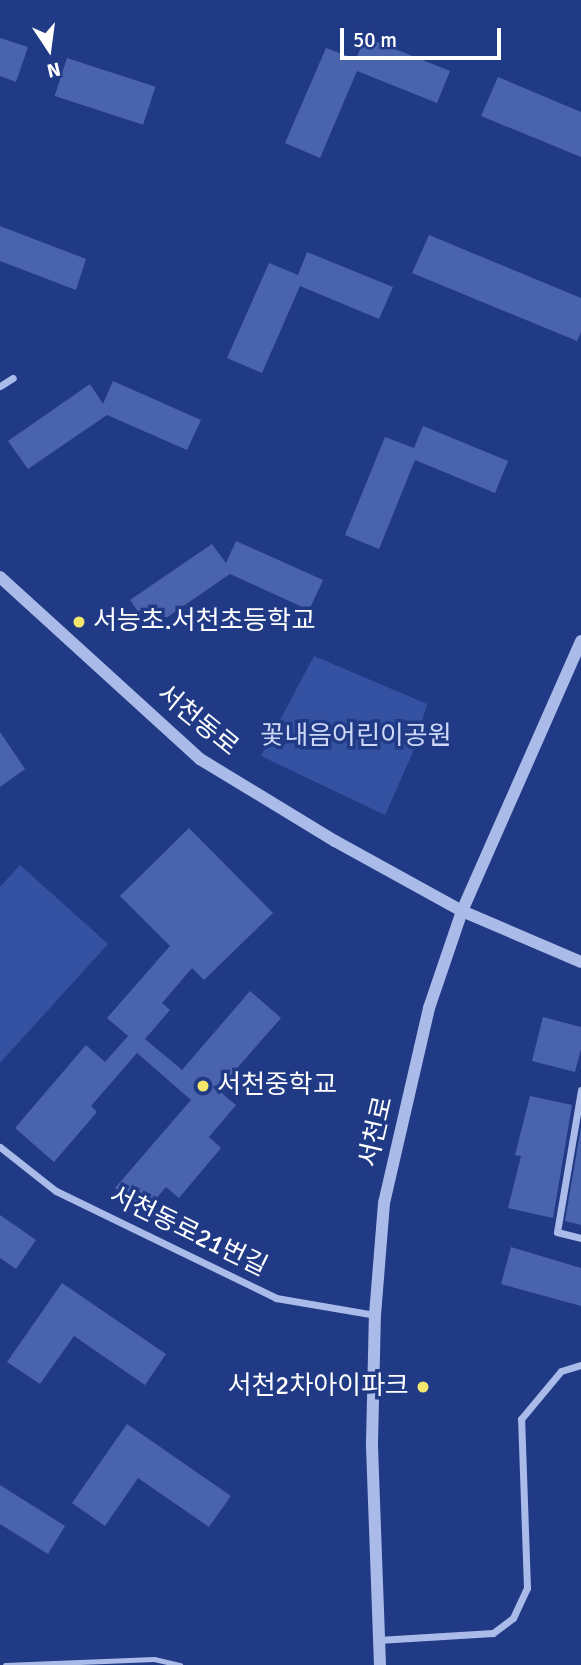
<!DOCTYPE html>
<html>
<head>
<meta charset="utf-8">
<style>
  body { margin:0 }
  #map { position:relative; width:581px; height:1665px; overflow:hidden; background:#213a85; font-family:Signika,"Noto Sans KR",sans-serif }
  div>[style] { position:absolute }
  [style*='--x'] { left:calc(var(--x)*1px); top:calc(var(--y)*1px); width:calc(var(--w)*1px); rotate:calc(var(--a)*1deg) }
  .green>* { inset:0; background:#3552a2 }
  .building>* { inset:0; background:#4a63ad; transform-origin:0 0 }
  .service>* { height:5px; margin:-2.5px; padding:0 2.5px; transform-origin:2.5px; border-radius:2.5px; background:#aabbe9 }
  .minor>* { height:7px; margin:-3.5px; padding:0 3.5px; transform-origin:3.5px; border-radius:3.5px; background:#aabbe9 }
  .tertiary>* { height:12px; margin:-6px; padding:0 6px; transform-origin:6px; border-radius:6px; background:#aabbe9 }
  .dots>* { width:19px; height:19px; translate:-50% -50%; box-sizing:border-box; border:4px solid #213a85; border-radius:50% }
  span { translate:-50% -50%; white-space:nowrap; text-align:center; line-height:1.15; -webkit-text-stroke:7px #213a85; paint-order:stroke }
  .poi-label { font-size:26px; color:#fff }
  .left { translate:0 -50%; text-align:left }
  .right { translate:-100% -50%; text-align:right }
  .street-label { font-size:26px; color:#fff }
  .park-label { font-size:26px; color:#ced9f7 }
  .north { position:absolute; left:14px; top:14px; width:70px; height:70px; -webkit-text-stroke:5px #213a85; paint-order:stroke; rotate:167deg; font-size:19px; font-weight:700; line-height:28px; text-align:center; color:#fff }
  .north::after { content:''; display:block; margin:auto; width:24px; height:32px; background:#fff; clip-path:polygon(50% 0,100% 100%,50% 72%,0 100%) }
  .scale { position:absolute; left:340px; top:28px; width:161px; height:32px; box-sizing:border-box; border:4px solid #fff; border-top:0; padding-left:9px; font-size:21px; line-height:24px; white-space:nowrap; color:#fff; -webkit-text-stroke:5px #213a85; paint-order:stroke }
</style>
</head>
<body>
<div id="map">
  <div class="green">
    <i style="clip-path:polygon(314px 656px,427px 704px,413px 752px,385px 815px,261px 756px)"></i>
    <i style="clip-path:polygon(20px 865px,108px 944px,0 1063px,0 887px)"></i>
  </div>
  <div class="building">
    <i style="clip-path:polygon(365px 37px,450px 71px,437px 103px,357px 71px,320px 158px,285px 143px,326px 48px,356px 59px)"></i>
    <i style="clip-path:polygon(0 38px,28px 47px,16px 82px,0 76px)"></i>
    <i style="left:67px;top:58px;width:93px;height:40px;rotate:18deg"></i>
    <i style="clip-path:polygon(498px 77px,581px 112px,581px 157px,481px 116px)"></i>
    <i style="clip-path:polygon(0 226px,86px 259px,76px 290px,0 261px)"></i>
    <i style="clip-path:polygon(429px 235px,581px 298px,581px 332px,577px 341px,412px 273px)"></i>
    <i style="clip-path:polygon(307px 252px,393px 287px,379px 319px,300px 286px,262px 373px,227px 358px,269px 263px,298px 275px)"></i>
    <i style="clip-path:polygon(113px 381px,201px 420px,187px 450px,107px 415px,28px 469px,8px 441px,90px 384px,103px 404px)"></i>
    <i style="clip-path:polygon(423px 426px,508px 461px,495px 493px,415px 460px,379px 549px,345px 535px,385px 437px,414px 448px)"></i>
    <i style="clip-path:polygon(236px 541px,323px 580px,309px 610px,230px 574px,150px 629px,130px 600px,212px 544px,226px 563px)"></i>
    <i style="clip-path:polygon(0 732px,25px 769px,0 787px)"></i>
    <i style="clip-path:polygon(189px 828px,273px 913px,204px 980px,192px 968px,162px 1003px,170px 1010px,145px 1039px,182px 1070px,250px 991px,281px 1018px,218px 1090px,236px 1105px,209px 1137px,221px 1148px,179px 1198px,166px 1187px,144px 1213px,115px 1188px,191px 1100px,137px 1053px,91px 1106px,97px 1112px,54px 1162px,15px 1128px,86px 1045px,105px 1062px,128px 1036px,107px 1018px,170px 946px,120px 896px)"></i>
    <i style="clip-path:polygon(543px 1017px,581px 1027px,581px 1049px,575px 1072px,532px 1061px)"></i>
    <i style="clip-path:polygon(530px 1096px,572px 1105px,553px 1218px,508px 1208px,521px 1156px,515px 1155px)"></i>
    <i style="clip-path:polygon(581px 1127px,581px 1225px,565px 1221px)"></i>
    <i style="clip-path:polygon(0 1215px,36px 1240px,16px 1269px,0 1258px)"></i>
    <i style="clip-path:polygon(511px 1247px,581px 1268px,581px 1306px,501px 1284px)"></i>
    <i style="clip-path:polygon(62px 1283px,166px 1354px,145px 1385px,74px 1336px,40px 1384px,7px 1362px)"></i>
    <i style="clip-path:polygon(127px 1424px,231px 1496px,209px 1527px,138px 1478px,105px 1526px,72px 1503px)"></i>
    <i style="clip-path:polygon(0 1485px,65px 1526px,48px 1554px,0 1524px)"></i>
  </div>
  <div class="service">
    <i style="--x:5;--y:1665;--w:149;--a:-2.3"></i>
    <i style="--x:154;--y:1659;--w:27;--a:13"></i>
  </div>
  <div class="minor">
    <i style="--x:0;--y:386;--w:15;--a:-32"></i>
    <i style="--x:581;--y:1090;--w:144;--a:99.6"></i>
    <i style="--x:557;--y:1232;--w:25;--a:14"></i>
    <i style="--x:0;--y:1147;--w:71;--a:38.2"></i>
    <i style="--x:56;--y:1191;--w:245;--a:25.9"></i>
    <i style="--x:276;--y:1298;--w:100;--a:9.7"></i>
    <i style="--x:378;--y:1640;--w:115;--a:-3.5"></i>
    <i style="--x:493;--y:1633;--w:25;--a:-37"></i>
    <i style="--x:513;--y:1618;--w:33;--a:-65"></i>
    <i style="--x:527;--y:1588;--w:169;--a:-92"></i>
    <i style="--x:521;--y:1419;--w:62;--a:-50.2"></i>
    <i style="--x:561;--y:1371;--w:21;--a:-17"></i>
  </div>
  <div class="tertiary">
    <i style="--x:0;--y:577;--w:270;--a:42.3"></i>
    <i style="--x:200;--y:759;--w:158;--a:31.3"></i>
    <i style="--x:335;--y:841;--w:145;--a:28.9"></i>
    <i style="--x:462;--y:911;--w:129;--a:23.2"></i>
    <i style="--x:380;--y:1665;--w:222;--a:-92.1"></i>
    <i style="--x:372;--y:1443;--w:128;--a:-88.7"></i>
    <i style="--x:375;--y:1315;--w:112;--a:-85.4"></i>
    <i style="--x:384;--y:1203;--w:200;--a:-77"></i>
    <i style="--x:429;--y:1008;--w:102;--a:-71.2"></i>
    <i style="--x:462;--y:911;--w:295;--a:-66.2"></i>
  </div>
  <div class="dots">
    <i style="left:79px;top:622px;background:#f5e76c"></i>
    <i style="left:203px;top:1086px;background:#f5e76c"></i>
    <i style="left:423px;top:1387px;background:#f5e76c"></i>
  </div>
  <div class="poi-label">
    <span class="left" style="left:93px;top:622px">서능초.서천초등학교</span>
    <span class="left" style="left:217px;top:1086px">서천중학교</span>
    <span class="right" style="left:409px;top:1387px">서천2차아이파크</span>
  </div>
  <div class="street-label">
    <span style="left:197px;top:721px;rotate:39deg">서천동로</span>
    <span style="left:377px;top:1132px;rotate:-77deg">서천로</span>
    <span style="left:188px;top:1232px;rotate:26deg">서천동로21번길</span>
  </div>
  <div class="park-label">
    <span style="left:356px;top:737px">꽃내음어린이공원</span>
  </div>
  <div class="north">N</div>
  <div class="scale">50 m</div>
</div>
</body>
</html>
